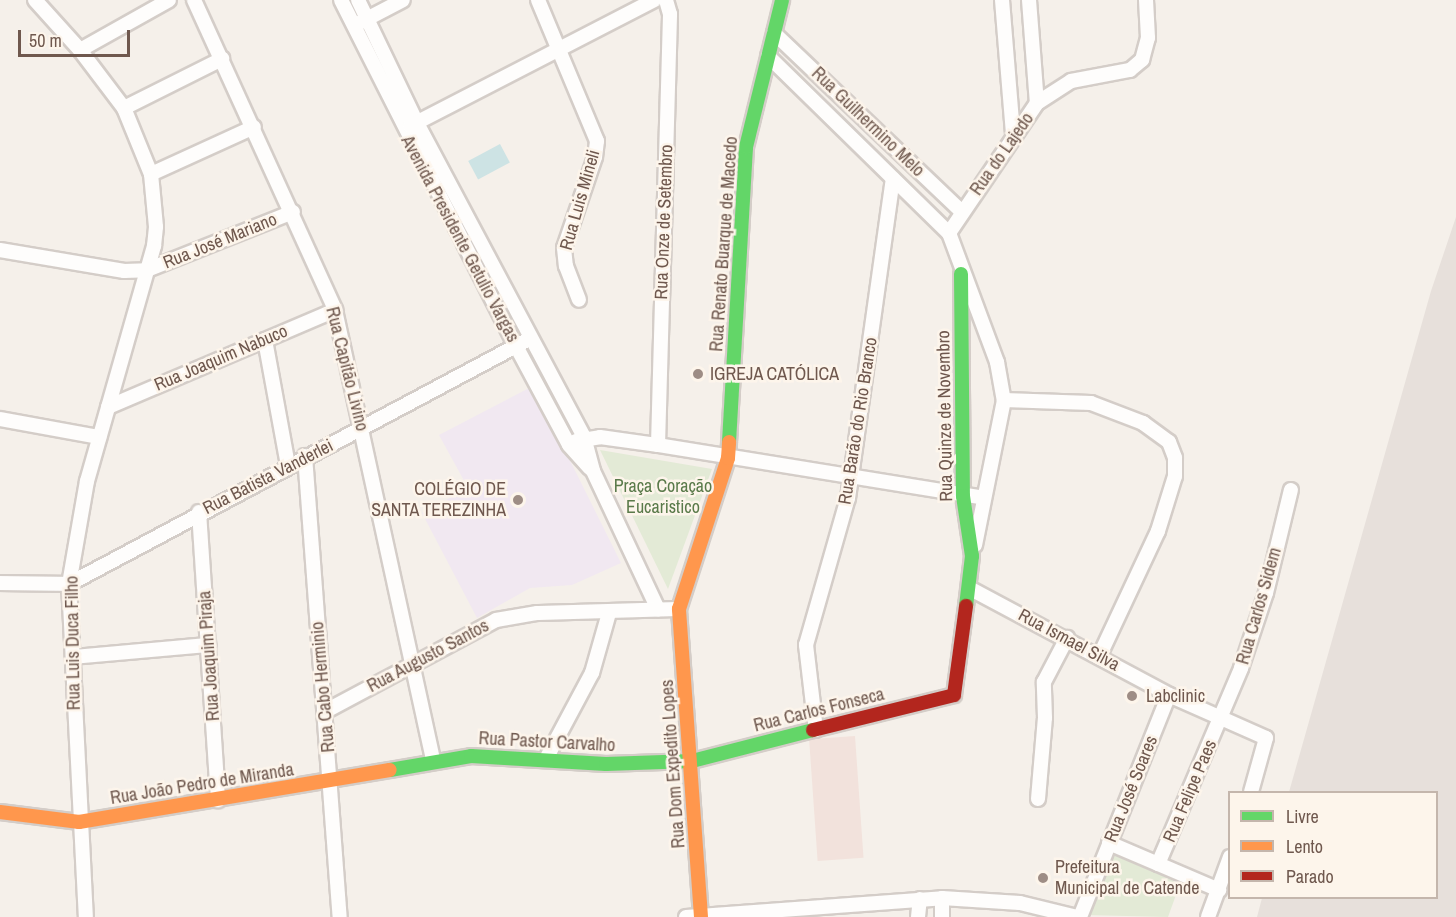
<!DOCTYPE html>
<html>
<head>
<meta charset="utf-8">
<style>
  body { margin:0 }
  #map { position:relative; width:1456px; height:917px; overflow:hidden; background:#f5f0ea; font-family:"Archivo Narrow",sans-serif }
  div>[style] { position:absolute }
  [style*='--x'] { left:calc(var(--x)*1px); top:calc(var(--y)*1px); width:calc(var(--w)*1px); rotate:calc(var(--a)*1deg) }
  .commercial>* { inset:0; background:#f2e2dc; transform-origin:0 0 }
  .industrial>* { inset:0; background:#e7e0db }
  .education>* { inset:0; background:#f1e8f1 }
  .green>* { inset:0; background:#e3ead6 }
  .water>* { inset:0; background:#cde3e4; transform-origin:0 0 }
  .roads { filter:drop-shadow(2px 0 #d4cdc8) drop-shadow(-2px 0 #d4cdc8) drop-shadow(0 2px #d4cdc8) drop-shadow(0 -2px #d4cdc8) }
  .street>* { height:14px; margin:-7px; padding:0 7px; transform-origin:7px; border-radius:7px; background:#fefdfc }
  .fast>* { height:14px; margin:-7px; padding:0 7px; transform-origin:7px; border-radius:7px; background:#63d668 }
  .slow>* { height:14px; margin:-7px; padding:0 7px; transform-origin:7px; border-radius:7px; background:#ff974d }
  .jam>* { height:14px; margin:-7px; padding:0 7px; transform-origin:7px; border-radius:7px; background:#b3261e }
  .dots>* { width:16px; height:16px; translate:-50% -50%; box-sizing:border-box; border:3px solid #fdf5eb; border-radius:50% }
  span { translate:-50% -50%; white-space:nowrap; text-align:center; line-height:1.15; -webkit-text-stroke:5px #fdf5eb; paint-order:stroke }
  .street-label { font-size:18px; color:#6f584e }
  .poi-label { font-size:18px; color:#6f584e }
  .left { translate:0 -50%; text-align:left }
  .right { translate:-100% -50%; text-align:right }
  .park-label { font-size:18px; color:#5a7a4a }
  .legend { position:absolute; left:1228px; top:791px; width:210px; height:108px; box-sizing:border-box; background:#fdf5eb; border:2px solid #c4b6ac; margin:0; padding:8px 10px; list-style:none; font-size:18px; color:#6f584e }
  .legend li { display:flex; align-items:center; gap:12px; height:30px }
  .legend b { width:30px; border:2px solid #c4b6ac }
  .scale { position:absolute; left:18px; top:30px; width:112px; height:27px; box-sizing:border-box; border:3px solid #6f584e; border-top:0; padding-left:8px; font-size:18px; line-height:21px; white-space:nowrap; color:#6f584e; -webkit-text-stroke:4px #fdf5eb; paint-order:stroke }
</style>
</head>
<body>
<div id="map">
  <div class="commercial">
    <i style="left:855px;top:736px;width:122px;height:46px;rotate:86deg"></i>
  </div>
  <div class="industrial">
    <i style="clip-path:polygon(1456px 217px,1456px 917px,1257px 917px,1262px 898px,1436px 898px,1436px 792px,1289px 792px,1431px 291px)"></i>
  </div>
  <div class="education">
    <i style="clip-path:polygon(533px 386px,621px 563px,572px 585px,530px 588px,477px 618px,422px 513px,468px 488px,439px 435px)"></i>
  </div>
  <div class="green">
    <i style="clip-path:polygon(600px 450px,712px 469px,668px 589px)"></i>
    <i style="clip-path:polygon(1111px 851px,1180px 884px,1168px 917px,1085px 915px)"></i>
  </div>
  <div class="water">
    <i style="left:500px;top:144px;width:21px;height:36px;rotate:62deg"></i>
  </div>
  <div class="roads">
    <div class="street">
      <i style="--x:35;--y:0;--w:67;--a:48"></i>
      <i style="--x:80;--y:50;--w:73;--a:52.8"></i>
      <i style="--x:124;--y:108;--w:71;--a:67.8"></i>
      <i style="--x:151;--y:174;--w:53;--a:84.6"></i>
      <i style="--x:156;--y:227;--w:19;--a:96"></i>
      <i style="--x:154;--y:246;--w:244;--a:105.9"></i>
      <i style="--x:87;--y:481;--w:105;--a:99.9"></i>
      <i style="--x:69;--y:584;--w:333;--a:87.1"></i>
      <i style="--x:194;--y:0;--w:341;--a:65.5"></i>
      <i style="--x:335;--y:310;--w:461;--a:77.7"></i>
      <i style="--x:341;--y:0;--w:388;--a:63.2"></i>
      <i style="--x:516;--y:346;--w:112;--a:61.8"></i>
      <i style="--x:569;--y:445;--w:31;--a:48"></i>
      <i style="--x:358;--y:0;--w:136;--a:64.4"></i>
      <i style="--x:417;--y:123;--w:356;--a:62"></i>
      <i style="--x:584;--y:437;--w:35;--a:75"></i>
      <i style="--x:593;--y:471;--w:153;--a:64.8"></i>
      <i style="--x:538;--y:0;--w:153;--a:67.3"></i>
      <i style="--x:597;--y:141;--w:16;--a:97"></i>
      <i style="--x:595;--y:157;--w:96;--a:108.8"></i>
      <i style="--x:564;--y:248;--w:18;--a:84"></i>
      <i style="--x:566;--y:266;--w:36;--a:69"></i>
      <i style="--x:1002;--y:0;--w:134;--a:85.3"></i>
      <i style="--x:1029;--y:0;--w:103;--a:85.6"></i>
      <i style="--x:361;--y:22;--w:47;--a:-27.6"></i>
      <i style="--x:774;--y:33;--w:260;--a:43.6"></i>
      <i style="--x:80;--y:50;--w:102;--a:-29.3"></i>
      <i style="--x:768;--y:56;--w:253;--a:44.4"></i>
      <i style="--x:949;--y:233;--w:138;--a:69.6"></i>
      <i style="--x:997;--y:362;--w:39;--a:80"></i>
      <i style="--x:1004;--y:400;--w:148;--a:101.3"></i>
      <i style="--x:124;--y:108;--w:110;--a:-26.6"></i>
      <i style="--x:410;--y:126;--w:275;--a:-27.3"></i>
      <i style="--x:151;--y:174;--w:113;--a:-24.5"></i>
      <i style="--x:949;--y:233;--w:157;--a:-55.9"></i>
      <i style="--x:1037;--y:103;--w:40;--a:-32.9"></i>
      <i style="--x:1071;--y:81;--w:60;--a:-10.6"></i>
      <i style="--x:1130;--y:70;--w:16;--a:-40"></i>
      <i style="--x:1142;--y:60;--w:23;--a:-75"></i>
      <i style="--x:1148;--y:38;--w:38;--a:-93"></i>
      <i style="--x:0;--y:250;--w:126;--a:9.6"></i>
      <i style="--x:124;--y:271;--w:23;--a:-2"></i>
      <i style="--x:147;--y:270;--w:157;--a:-21.7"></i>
      <i style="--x:265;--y:340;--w:127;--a:79.6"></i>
      <i style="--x:1004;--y:400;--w:87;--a:2"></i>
      <i style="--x:1091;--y:403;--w:56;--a:21"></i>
      <i style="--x:1143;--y:423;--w:32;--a:36"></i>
      <i style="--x:1169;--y:442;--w:17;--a:69"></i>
      <i style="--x:1175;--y:458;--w:18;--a:90"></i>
      <i style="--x:1175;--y:476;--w:58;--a:107.2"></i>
      <i style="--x:1158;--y:531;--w:137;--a:115.1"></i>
      <i style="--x:108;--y:407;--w:247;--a:-23.1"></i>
      <i style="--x:0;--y:419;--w:101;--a:10.3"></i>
      <i style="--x:576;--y:441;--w:24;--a:-9"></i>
      <i style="--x:600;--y:437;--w:59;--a:7.9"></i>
      <i style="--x:658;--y:445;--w:330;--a:9.2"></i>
      <i style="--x:658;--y:445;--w:431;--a:-88.4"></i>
      <i style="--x:670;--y:14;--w:15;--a:-106"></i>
      <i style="--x:305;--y:456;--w:462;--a:85.7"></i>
      <i style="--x:199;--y:512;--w:289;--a:86.2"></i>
      <i style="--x:0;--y:583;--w:69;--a:0.8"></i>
      <i style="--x:69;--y:584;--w:523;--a:-28.03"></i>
      <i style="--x:969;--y:588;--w:227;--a:28.1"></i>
      <i style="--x:1169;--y:695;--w:106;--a:23.9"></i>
      <i style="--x:1266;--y:738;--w:56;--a:105.5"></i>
      <i style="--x:73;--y:657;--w:136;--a:-5.1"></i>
      <i style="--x:324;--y:712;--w:195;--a:-28.1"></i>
      <i style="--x:496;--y:620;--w:42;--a:-9.7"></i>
      <i style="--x:537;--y:613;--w:142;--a:-1.6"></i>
      <i style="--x:816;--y:730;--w:86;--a:-96.7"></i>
      <i style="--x:806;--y:645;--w:153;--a:-74.1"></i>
      <i style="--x:848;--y:498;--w:322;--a:-82"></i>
      <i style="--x:546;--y:759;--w:98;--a:-61.9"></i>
      <i style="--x:592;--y:673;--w:62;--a:-74.2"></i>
      <i style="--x:1038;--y:799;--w:81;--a:-85.1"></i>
      <i style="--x:1045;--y:718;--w:36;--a:-92"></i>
      <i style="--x:1044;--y:682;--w:50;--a:-62.4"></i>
      <i style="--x:1109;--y:843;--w:120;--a:23.1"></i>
      <i style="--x:1158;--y:864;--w:213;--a:-67"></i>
      <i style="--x:1241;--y:668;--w:79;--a:-71.6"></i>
      <i style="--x:1266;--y:593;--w:106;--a:-76.4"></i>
      <i style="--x:686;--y:917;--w:257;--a:-4.2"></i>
      <i style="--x:942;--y:898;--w:78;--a:3.7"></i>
      <i style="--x:1020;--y:903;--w:59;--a:13.8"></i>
      <i style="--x:918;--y:917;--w:18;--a:-84"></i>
      <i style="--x:942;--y:917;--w:19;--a:-90"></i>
      <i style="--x:1080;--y:917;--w:239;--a:-68.2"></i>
      <i style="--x:1208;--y:917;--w:64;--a:-69.9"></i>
    </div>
    <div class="fast">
      <i style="--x:961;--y:274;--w:222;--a:89.5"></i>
      <i style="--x:963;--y:496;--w:61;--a:81.5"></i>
      <i style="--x:972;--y:556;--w:50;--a:96.8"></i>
      <i style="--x:729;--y:442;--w:295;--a:-86.7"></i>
      <i style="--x:746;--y:147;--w:151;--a:-76.2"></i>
      <i style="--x:390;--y:770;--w:82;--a:-9.8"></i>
      <i style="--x:471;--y:756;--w:135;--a:3.4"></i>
      <i style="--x:606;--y:764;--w:86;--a:-2"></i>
      <i style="--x:692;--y:761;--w:125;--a:-14.4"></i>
    </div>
    <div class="slow">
      <i style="--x:0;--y:812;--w:80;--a:7.2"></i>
      <i style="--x:79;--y:822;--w:315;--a:-9.5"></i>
      <i style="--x:701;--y:917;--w:309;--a:-94.1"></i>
      <i style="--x:679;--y:609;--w:159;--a:-72"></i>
      <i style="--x:728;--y:458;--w:16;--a:-86"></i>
    </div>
    <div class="jam">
      <i style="--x:813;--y:730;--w:145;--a:-13.9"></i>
      <i style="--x:954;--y:695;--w:90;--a:-82.3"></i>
    </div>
  </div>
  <div class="dots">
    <i style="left:698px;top:374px;background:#9e8d85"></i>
    <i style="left:518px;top:500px;background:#9e8d85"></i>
    <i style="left:1132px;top:696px;background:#9e8d85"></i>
    <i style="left:1043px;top:878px;background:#9e8d85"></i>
  </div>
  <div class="street-label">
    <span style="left:868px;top:122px;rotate:44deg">Rua Guilhermino Melo</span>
    <span style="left:1002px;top:154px;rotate:-55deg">Rua do Lajedo</span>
    <span style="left:580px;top:200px;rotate:-74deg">Rua Luis Mineli</span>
    <span style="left:664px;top:222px;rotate:-88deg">Rua Onze de Setembro</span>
    <span style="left:460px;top:239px;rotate:62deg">Avenida Presidente Getulio Vargas</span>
    <span style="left:220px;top:241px;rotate:-22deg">Rua José Mariano</span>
    <span style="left:724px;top:244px;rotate:-86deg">Rua Renato Buarque de Macedo</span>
    <span style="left:221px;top:358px;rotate:-23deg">Rua Joaquim Nabuco</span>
    <span style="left:347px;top:369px;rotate:76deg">Rua Capitão Livino</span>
    <span style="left:945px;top:416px;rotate:-91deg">Rua Quinze de Novembro</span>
    <span style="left:858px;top:421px;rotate:-81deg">Rua Barão do Rio Branco</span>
    <span style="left:268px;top:477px;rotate:-27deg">Rua Batista Vanderlei</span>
    <span style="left:1259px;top:606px;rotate:-74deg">Rua Carlos Sidem</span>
    <span style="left:1069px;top:640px;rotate:28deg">Rua Ismael Silva</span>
    <span style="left:73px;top:643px;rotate:-91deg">Rua Luis Duca Filho</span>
    <span style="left:209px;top:656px;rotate:-94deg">Rua Joaquim Piraja</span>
    <span style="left:428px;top:656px;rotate:-28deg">Rua Augusto Santos</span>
    <span style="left:323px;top:687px;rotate:-95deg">Rua Cabo Herminio</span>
    <span style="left:819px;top:710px;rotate:-14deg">Rua Carlos Fonseca</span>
    <span style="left:547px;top:742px;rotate:3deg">Rua Pastor Carvalho</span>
    <span style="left:673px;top:764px;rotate:-94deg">Rua Dom Expedito Lopes</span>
    <span style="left:202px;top:784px;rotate:-9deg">Rua João Pedro de Miranda</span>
    <span style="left:1131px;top:789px;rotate:-68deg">Rua José Soares</span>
    <span style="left:1190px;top:791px;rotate:-67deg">Rua Felipe Paes</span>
  </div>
  <div class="poi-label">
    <span class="left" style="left:710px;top:374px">IGREJA CATÓLICA</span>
    <span class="right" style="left:506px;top:500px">COLÉGIO DE<br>SANTA TEREZINHA</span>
    <span class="left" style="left:1146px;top:696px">Labclinic</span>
    <span class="left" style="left:1055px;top:878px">Prefeitura<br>Municipal de Catende</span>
  </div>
  <div class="park-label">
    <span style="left:663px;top:497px">Praça Coração<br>Eucaristico</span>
  </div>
  <ul class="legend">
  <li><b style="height:8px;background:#63d668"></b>Livre</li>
  <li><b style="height:8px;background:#ff974d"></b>Lento</li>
  <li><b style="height:8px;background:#b3261e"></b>Parado</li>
  </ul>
  <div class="scale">50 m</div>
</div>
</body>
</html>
